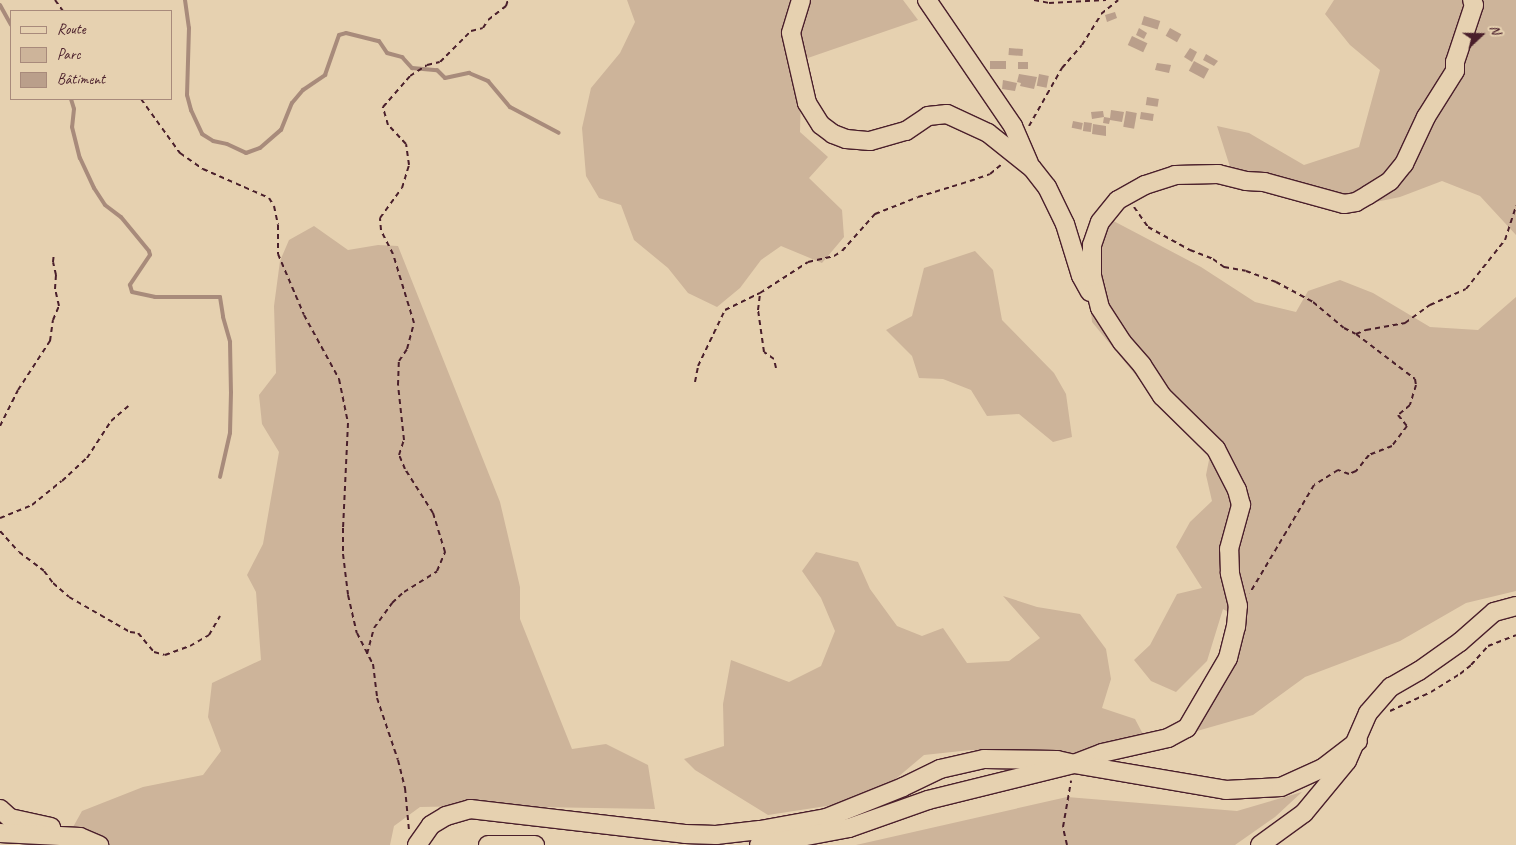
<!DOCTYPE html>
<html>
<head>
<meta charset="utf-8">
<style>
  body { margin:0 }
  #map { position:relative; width:1516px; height:845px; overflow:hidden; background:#e6d1b0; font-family:Caveat,sans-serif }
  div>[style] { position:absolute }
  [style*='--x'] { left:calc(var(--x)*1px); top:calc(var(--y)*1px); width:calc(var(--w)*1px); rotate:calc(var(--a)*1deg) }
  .green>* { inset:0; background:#cdb49a }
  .stream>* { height:4px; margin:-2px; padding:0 2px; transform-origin:2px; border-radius:2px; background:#a88b7b }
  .building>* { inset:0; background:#ba9f8b; transform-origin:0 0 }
  .path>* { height:2px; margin-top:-1px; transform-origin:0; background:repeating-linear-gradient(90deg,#4a1f2b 0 5px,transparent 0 9px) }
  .roads { filter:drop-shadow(1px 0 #4a1f2b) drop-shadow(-1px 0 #4a1f2b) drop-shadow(0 1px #4a1f2b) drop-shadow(0 -1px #4a1f2b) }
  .minor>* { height:18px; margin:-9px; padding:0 9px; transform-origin:9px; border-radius:9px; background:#e6d1b0 }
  span { translate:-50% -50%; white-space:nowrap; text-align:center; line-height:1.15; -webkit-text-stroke:4.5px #e6d1b0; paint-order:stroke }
  .legend { position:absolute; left:10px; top:10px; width:162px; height:90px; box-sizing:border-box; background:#e6d1b0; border:1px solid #a88a7b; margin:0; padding:6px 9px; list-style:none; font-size:15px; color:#4a1f2b }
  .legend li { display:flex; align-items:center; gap:10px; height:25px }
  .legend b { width:25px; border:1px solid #a88a7b }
  .north { position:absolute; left:1456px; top:10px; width:50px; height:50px; -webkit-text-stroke:4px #e6d1b0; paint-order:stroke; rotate:69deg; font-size:14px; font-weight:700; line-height:20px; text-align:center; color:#4a1f2b }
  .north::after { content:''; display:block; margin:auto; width:18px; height:22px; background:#4a1f2b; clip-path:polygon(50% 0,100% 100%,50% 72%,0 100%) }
</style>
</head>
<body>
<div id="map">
  <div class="green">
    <i style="clip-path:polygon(627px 0,903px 0,918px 20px,802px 60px,800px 132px,828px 157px,809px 178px,842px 210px,844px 237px,822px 263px,781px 246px,761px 260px,740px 288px,717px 307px,688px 293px,668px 268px,634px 240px,621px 205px,599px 198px,586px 176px,582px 128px,591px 88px,620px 53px,635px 22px)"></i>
    <i style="clip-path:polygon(1334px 0,1516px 0,1516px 235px,1480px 196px,1442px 181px,1400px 197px,1356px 206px,1231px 170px,1217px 126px,1249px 133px,1304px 165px,1359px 147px,1380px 70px,1350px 45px,1325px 14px)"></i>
    <i style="clip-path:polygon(1104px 216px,1201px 267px,1255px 302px,1296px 312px,1308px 291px,1340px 280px,1373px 293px,1430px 327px,1478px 330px,1516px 297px,1516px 591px,1466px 603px,1400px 641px,1305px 677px,1253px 715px,1190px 733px,1240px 619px,1223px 609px,1207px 661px,1176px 692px,1151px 681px,1134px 660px,1150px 645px,1177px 594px,1202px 588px,1176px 547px,1190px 522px,1212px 501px,1206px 475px,1212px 445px,1177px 418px,1143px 384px,1092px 322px,1087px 264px)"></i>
    <i style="clip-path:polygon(314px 226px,348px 250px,378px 245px,398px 246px,500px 502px,520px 587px,520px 619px,572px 749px,606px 744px,648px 765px,655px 809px,474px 806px,420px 807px,394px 826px,390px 845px,63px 845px,82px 811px,143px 787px,203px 775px,221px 751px,208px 717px,212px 683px,261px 660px,256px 592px,247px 575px,263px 544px,279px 452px,262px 424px,259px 395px,276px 373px,274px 306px,280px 261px,289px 240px)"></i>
    <i style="clip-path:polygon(975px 251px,993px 270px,1002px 320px,1054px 373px,1066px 394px,1072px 437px,1053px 442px,1019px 414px,987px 416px,971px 390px,943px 379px,919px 378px,912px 356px,886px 330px,912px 316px,924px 268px)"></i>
    <i style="clip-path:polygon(816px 552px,858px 562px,870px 589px,897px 626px,922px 636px,943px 628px,967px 663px,1009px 661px,1040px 638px,1003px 596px,1037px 607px,1080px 614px,1106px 649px,1111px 679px,1102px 708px,1135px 719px,1145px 738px,1068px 756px,971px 750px,924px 755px,872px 799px,768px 815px,695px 770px,684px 759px,724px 746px,723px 704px,731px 660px,789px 682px,821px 666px,835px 631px,821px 598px,802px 571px)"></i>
    <i style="clip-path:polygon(1302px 792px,1275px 817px,1235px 845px,856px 845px,1067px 797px,1237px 811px)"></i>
  </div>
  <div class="stream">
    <i style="--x:185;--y:0;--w:28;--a:82"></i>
    <i style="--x:189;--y:28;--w:67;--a:91.7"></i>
    <i style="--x:187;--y:95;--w:16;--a:75"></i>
    <i style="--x:191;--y:110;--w:26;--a:65"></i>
    <i style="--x:202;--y:134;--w:13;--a:32"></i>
    <i style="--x:213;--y:141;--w:14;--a:12"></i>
    <i style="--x:227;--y:144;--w:21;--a:25"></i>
    <i style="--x:246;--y:153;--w:15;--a:-20"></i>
    <i style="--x:260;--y:148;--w:28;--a:-41"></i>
    <i style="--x:281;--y:130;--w:29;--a:-68"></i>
    <i style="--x:292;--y:103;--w:17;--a:-50"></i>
    <i style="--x:303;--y:90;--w:27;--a:-34"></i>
    <i style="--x:325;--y:75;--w:42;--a:-70.7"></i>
    <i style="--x:339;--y:35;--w:7;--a:-16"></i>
    <i style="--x:346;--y:33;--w:34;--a:14"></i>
    <i style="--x:379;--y:41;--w:14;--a:56"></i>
    <i style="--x:387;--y:53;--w:16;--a:15"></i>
    <i style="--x:402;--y:57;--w:15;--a:48"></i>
    <i style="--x:412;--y:68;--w:25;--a:5"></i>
    <i style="--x:437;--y:70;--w:11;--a:45"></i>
    <i style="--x:445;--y:78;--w:25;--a:-12"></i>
    <i style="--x:469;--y:73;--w:21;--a:23"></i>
    <i style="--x:488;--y:81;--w:34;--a:50"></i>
    <i style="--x:510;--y:107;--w:55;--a:28"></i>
    <i style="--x:0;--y:5;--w:23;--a:61"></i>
    <i style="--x:71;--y:99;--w:10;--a:73"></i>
    <i style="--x:74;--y:109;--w:18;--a:96"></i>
    <i style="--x:72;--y:127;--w:32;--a:76"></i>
    <i style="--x:80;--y:158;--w:33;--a:65"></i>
    <i style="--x:94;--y:188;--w:20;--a:57"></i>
    <i style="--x:105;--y:205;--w:20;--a:37"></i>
    <i style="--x:121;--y:217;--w:44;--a:50.5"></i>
    <i style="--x:149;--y:251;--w:4;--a:76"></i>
    <i style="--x:150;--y:255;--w:36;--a:124"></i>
    <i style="--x:130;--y:285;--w:7;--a:74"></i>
    <i style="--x:132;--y:292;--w:24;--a:12"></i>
    <i style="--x:155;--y:297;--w:65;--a:0"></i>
    <i style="--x:220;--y:297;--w:20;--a:81"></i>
    <i style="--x:223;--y:317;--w:26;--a:74"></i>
    <i style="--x:230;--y:342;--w:50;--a:88.9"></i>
    <i style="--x:231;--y:392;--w:41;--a:91.4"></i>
    <i style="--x:230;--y:433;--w:45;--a:102.8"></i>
  </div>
  <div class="building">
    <i style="clip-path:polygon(1115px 12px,1117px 18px,1107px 22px,1105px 15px)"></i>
    <i style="left:1144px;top:16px;width:17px;height:9px;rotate:17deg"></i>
    <i style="clip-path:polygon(1139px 28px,1147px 33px,1144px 39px,1136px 35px)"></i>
    <i style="left:1170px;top:28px;width:13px;height:9px;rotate:29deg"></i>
    <i style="left:1132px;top:36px;width:17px;height:10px;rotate:25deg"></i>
    <i style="left:1009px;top:48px;width:14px;height:7px;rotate:4deg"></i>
    <i style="clip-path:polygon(1190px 48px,1197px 52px,1192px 62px,1184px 57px)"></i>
    <i style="clip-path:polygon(1206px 54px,1218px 61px,1214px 66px,1203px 60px)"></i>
    <i style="left:990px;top:61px;width:16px;height:8px"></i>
    <i style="left:1194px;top:61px;width:17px;height:11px;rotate:28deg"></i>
    <i style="left:1018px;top:62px;width:10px;height:7px"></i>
    <i style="clip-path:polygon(1157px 63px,1171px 65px,1169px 73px,1155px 70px)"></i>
    <i style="clip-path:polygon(1019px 74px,1037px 77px,1034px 89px,1020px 86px,1021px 83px,1017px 82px)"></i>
    <i style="left:1039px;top:74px;width:10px;height:12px;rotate:11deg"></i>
    <i style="clip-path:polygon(1003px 80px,1017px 83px,1015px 91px,1002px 89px)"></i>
    <i style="left:1147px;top:97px;width:12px;height:8px;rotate:9deg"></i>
    <i style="clip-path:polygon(1111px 110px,1124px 112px,1122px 122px,1110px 120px,1109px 124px,1103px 123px,1104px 117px,1110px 118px)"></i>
    <i style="clip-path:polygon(1103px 111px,1104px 117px,1092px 119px,1091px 112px)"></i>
    <i style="left:1126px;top:111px;width:11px;height:16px;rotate:10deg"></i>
    <i style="left:1141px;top:112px;width:13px;height:7px;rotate:9deg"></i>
    <i style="left:1073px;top:121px;width:10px;height:7px;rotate:11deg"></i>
    <i style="left:1084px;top:122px;width:8px;height:9px;rotate:7deg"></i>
    <i style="clip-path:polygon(1093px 124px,1106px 126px,1106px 136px,1092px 134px)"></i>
  </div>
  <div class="path">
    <i style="--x:55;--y:0;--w:14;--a:54"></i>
    <i style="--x:1034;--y:0;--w:15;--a:11"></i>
    <i style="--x:1049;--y:3;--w:57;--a:-3"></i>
    <i style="--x:141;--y:99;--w:67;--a:54.2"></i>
    <i style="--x:180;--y:153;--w:28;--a:35"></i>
    <i style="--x:203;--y:169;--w:72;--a:23.7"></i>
    <i style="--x:269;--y:198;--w:9;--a:58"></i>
    <i style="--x:274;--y:206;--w:19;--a:78"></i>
    <i style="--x:278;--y:225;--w:29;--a:90"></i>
    <i style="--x:278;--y:254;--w:66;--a:66.9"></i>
    <i style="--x:304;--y:315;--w:73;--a:61.3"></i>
    <i style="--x:339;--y:379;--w:45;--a:78.4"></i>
    <i style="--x:348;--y:423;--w:105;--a:92.7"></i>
    <i style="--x:343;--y:528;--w:26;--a:90"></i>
    <i style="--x:343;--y:554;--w:41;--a:83"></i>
    <i style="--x:348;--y:595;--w:39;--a:77"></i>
    <i style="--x:357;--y:633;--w:35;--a:63"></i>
    <i style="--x:373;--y:664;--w:34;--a:83"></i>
    <i style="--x:377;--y:698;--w:65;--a:71.3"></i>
    <i style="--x:398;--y:760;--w:29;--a:76"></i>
    <i style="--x:405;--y:788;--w:42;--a:84.6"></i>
    <i style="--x:1029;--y:126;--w:67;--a:-60.4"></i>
    <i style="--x:1062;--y:68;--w:30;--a:-49"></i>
    <i style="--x:1082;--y:45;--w:36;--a:-58"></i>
    <i style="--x:1101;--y:14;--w:22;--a:-39"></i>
    <i style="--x:1134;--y:207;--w:24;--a:55"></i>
    <i style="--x:1148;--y:227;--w:48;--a:28.7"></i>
    <i style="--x:1190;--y:250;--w:25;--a:21"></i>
    <i style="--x:1213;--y:259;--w:14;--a:36"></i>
    <i style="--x:1224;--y:267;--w:22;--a:10"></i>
    <i style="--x:1246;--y:271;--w:32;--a:20"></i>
    <i style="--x:1276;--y:282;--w:42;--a:28.4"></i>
    <i style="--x:1313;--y:302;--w:40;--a:40"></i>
    <i style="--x:1344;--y:328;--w:13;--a:27"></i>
    <i style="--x:1356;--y:334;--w:74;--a:37.3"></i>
    <i style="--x:1415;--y:379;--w:6;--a:81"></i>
    <i style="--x:1416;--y:385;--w:21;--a:107"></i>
    <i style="--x:1410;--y:405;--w:16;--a:140"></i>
    <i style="--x:1398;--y:415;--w:14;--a:51"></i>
    <i style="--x:1407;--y:426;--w:25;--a:127"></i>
    <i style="--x:1392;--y:446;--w:25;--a:159"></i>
    <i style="--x:1369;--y:455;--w:21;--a:129"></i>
    <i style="--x:1356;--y:471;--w:8;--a:157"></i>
    <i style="--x:1349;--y:474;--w:12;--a:-160"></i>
    <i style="--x:1338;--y:470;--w:28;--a:148"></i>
    <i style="--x:1314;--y:485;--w:126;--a:120.7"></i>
    <i style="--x:1356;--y:334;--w:11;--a:-22"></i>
    <i style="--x:1366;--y:330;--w:40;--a:-10"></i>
    <i style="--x:1405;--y:323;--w:31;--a:-36"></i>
    <i style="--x:1430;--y:305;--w:39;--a:-24"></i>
    <i style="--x:1466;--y:289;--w:63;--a:-51.5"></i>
    <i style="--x:1505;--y:240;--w:36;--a:-72"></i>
    <i style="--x:776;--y:368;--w:9;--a:-103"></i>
    <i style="--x:774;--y:359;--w:12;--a:-145"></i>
    <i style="--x:764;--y:352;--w:42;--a:-98.1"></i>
    <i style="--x:758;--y:310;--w:17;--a:-83"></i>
    <i style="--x:760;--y:293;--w:57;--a:-32.9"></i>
    <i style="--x:808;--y:262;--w:27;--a:-13"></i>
    <i style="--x:834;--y:256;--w:9;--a:-32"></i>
    <i style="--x:842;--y:251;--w:50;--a:-48.3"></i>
    <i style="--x:875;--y:214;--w:46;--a:-21.6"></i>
    <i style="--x:918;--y:197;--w:54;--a:-17.1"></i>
    <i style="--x:970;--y:181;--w:21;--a:-19"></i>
    <i style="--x:990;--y:174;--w:16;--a:-40"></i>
    <i style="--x:695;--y:382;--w:16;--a:-79"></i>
    <i style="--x:698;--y:366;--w:62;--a:-64.3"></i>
    <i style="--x:725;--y:310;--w:39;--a:-26"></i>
    <i style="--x:0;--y:426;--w:40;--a:-63.4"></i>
    <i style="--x:18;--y:390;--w:59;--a:-56.9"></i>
    <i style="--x:50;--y:341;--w:21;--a:-82"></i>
    <i style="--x:53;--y:320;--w:15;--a:-67"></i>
    <i style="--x:59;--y:306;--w:17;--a:-103"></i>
    <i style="--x:55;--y:289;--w:14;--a:-86"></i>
    <i style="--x:56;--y:275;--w:13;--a:-103"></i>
    <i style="--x:53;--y:262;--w:9;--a:-84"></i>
    <i style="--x:0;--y:518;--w:35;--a:-22"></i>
    <i style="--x:32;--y:505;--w:38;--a:-39"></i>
    <i style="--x:62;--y:481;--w:34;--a:-43"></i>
    <i style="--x:87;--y:458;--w:44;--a:-57"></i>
    <i style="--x:111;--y:421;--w:23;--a:-41"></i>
    <i style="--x:0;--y:531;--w:28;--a:48"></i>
    <i style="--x:19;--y:552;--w:31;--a:37"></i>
    <i style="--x:44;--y:571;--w:15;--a:53"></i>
    <i style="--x:53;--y:583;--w:21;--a:41"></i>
    <i style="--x:69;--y:597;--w:70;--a:29.8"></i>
    <i style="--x:130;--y:632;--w:8;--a:7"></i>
    <i style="--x:138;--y:633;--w:25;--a:50"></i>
    <i style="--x:154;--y:652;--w:11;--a:15"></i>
    <i style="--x:165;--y:655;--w:27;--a:-20"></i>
    <i style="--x:190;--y:646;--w:22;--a:-30"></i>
    <i style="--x:209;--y:635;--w:22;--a:-60"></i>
    <i style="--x:367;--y:654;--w:27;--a:-75"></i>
    <i style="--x:374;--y:628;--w:31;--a:-54"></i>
    <i style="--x:392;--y:603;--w:16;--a:-43"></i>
    <i style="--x:404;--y:592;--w:39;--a:-32"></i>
    <i style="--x:437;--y:571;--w:21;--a:-67"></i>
    <i style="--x:445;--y:552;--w:41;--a:-107.1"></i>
    <i style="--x:433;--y:513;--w:52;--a:-122.5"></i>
    <i style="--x:405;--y:469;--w:15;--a:-113"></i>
    <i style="--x:399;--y:455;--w:16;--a:-72"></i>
    <i style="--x:404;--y:440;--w:55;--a:-96.2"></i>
    <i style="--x:398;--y:385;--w:24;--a:-88"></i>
    <i style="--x:399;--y:361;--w:14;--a:-56"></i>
    <i style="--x:407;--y:349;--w:27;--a:-75"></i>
    <i style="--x:414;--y:323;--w:72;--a:-106.9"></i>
    <i style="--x:393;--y:254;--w:27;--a:-117"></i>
    <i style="--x:381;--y:230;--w:12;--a:-95"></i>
    <i style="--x:380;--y:218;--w:37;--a:-54"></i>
    <i style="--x:402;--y:188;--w:24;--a:-73"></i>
    <i style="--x:409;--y:165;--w:21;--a:-98"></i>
    <i style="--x:406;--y:144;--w:26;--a:-133"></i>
    <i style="--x:388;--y:125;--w:19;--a:-106"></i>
    <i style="--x:383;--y:107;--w:41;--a:-48.9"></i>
    <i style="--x:410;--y:76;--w:20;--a:-33"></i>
    <i style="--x:427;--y:65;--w:13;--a:-13"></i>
    <i style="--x:440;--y:62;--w:44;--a:-45"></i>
    <i style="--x:471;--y:31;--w:12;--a:-14"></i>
    <i style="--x:483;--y:28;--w:9;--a:-58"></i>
    <i style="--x:488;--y:20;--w:23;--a:-38"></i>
    <i style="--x:506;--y:6;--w:6;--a:-72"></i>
    <i style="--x:1390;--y:711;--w:45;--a:-24.9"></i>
    <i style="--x:1431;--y:692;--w:34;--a:-32"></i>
    <i style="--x:1460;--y:674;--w:14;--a:-39"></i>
    <i style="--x:1471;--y:665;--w:25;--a:-48"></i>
    <i style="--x:1488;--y:646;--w:30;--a:-21"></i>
    <i style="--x:1067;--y:845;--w:18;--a:-103"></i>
    <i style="--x:1063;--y:827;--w:47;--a:-80.1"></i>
  </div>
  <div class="roads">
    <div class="minor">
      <i style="--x:801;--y:0;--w:34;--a:107"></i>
      <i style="--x:791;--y:33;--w:72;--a:77.1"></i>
      <i style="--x:807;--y:103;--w:26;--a:58"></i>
      <i style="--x:821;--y:125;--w:15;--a:37"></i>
      <i style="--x:833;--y:134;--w:14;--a:21"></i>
      <i style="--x:846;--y:139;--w:24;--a:5"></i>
      <i style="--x:870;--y:141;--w:37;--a:-16"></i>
      <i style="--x:906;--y:131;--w:27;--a:-34"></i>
      <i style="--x:928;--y:116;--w:19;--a:-6"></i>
      <i style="--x:947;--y:114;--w:45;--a:24.9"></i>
      <i style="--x:988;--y:133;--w:56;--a:38.5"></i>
      <i style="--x:1032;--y:168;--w:24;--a:52"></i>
      <i style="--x:1047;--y:187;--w:41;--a:64.1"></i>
      <i style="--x:1065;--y:224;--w:54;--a:72.9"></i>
      <i style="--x:1081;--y:276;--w:18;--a:61"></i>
      <i style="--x:927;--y:0;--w:153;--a:55.7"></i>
      <i style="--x:1013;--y:126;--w:40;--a:66.6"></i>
      <i style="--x:0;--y:809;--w:13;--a:42"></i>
      <i style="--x:10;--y:818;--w:42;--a:12.4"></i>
      <i style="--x:0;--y:833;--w:80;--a:2.9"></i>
      <i style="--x:80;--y:837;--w:21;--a:23"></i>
      <i style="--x:417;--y:845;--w:24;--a:-55"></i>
      <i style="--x:431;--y:825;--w:17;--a:-31"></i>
      <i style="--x:446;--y:816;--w:25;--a:-16"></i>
      <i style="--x:470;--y:809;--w:216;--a:6.6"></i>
      <i style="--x:685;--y:834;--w:31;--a:2"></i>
      <i style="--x:716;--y:835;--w:44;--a:-6.5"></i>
      <i style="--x:760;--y:830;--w:67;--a:-10.3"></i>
      <i style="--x:826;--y:818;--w:83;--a:-21.9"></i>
      <i style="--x:903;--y:787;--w:41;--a:-25.9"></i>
      <i style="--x:940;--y:769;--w:45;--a:-12.8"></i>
      <i style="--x:984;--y:759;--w:73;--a:0.8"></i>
      <i style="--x:1057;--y:760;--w:17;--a:13"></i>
      <i style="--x:1074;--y:764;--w:30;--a:-21"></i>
      <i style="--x:1102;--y:753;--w:68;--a:-12.8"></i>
      <i style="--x:1168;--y:738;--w:21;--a:-28"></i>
      <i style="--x:1187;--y:728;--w:81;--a:-59.6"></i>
      <i style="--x:1228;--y:658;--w:32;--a:-76"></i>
      <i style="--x:1236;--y:627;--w:21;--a:-85"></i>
      <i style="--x:1238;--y:606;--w:34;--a:-104"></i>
      <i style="--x:1230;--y:573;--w:24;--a:-92"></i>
      <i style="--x:1229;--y:549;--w:46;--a:-74.7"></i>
      <i style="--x:1241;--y:505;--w:16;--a:-105"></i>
      <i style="--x:1237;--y:490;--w:46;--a:-117.1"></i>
      <i style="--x:1216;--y:449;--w:76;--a:-135.5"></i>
      <i style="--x:1162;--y:396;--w:37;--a:-123"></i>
      <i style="--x:1142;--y:365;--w:30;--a:-131"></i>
      <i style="--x:1122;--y:342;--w:40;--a:-122.9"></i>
      <i style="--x:1100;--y:308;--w:32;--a:-104"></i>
      <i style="--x:1092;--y:277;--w:32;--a:-90"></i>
      <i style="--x:1092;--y:245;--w:24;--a:-71"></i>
      <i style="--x:1100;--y:222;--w:28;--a:-51"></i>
      <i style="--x:1118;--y:200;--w:31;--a:-29"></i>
      <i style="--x:1145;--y:185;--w:32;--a:-18"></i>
      <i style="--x:1175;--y:175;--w:43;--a:-1.3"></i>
      <i style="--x:1218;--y:174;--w:29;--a:14"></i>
      <i style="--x:1246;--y:181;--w:18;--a:3"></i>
      <i style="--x:1264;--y:182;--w:83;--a:15.4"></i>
      <i style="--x:1344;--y:204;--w:12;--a:-9"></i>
      <i style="--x:1356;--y:202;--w:14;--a:-30"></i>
      <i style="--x:1368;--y:195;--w:26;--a:-32"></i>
      <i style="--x:1390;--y:181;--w:22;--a:-51"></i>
      <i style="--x:1404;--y:164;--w:52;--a:-64.9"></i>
      <i style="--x:1426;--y:117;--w:54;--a:-57.8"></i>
      <i style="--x:1455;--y:71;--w:9;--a:-90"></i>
      <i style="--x:1455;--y:62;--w:60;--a:-71.6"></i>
      <i style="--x:1474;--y:5;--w:5;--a:-112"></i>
      <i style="--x:488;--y:845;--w:47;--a:0"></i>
      <i style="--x:759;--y:845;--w:92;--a:-10.7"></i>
      <i style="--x:849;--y:828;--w:84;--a:-19.5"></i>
      <i style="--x:928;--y:800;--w:150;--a:-13.9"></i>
      <i style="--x:1074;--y:764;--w:154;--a:9.7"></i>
      <i style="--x:1226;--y:790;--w:55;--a:-3.1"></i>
      <i style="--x:1281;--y:787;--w:46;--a:-24.3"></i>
      <i style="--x:1323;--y:768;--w:44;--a:-37.6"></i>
      <i style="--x:1260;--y:845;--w:54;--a:-36"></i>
      <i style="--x:1304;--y:813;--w:67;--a:-50.4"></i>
      <i style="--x:1347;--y:761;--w:52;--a:-66.4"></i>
      <i style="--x:1368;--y:713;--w:35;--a:-49"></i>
      <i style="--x:1391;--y:687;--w:32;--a:-30"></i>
      <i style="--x:1419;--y:671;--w:50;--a:-35.3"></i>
      <i style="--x:1460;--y:642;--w:45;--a:-41.4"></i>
      <i style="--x:1494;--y:612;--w:23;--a:-15"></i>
    </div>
  </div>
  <ul class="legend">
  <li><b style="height:6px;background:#e6d1b0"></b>Route</li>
  <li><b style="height:14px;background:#cdb49a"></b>Parc</li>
  <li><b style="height:14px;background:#ba9f8b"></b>Bâtiment</li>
  </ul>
  <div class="north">N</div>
</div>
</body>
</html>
